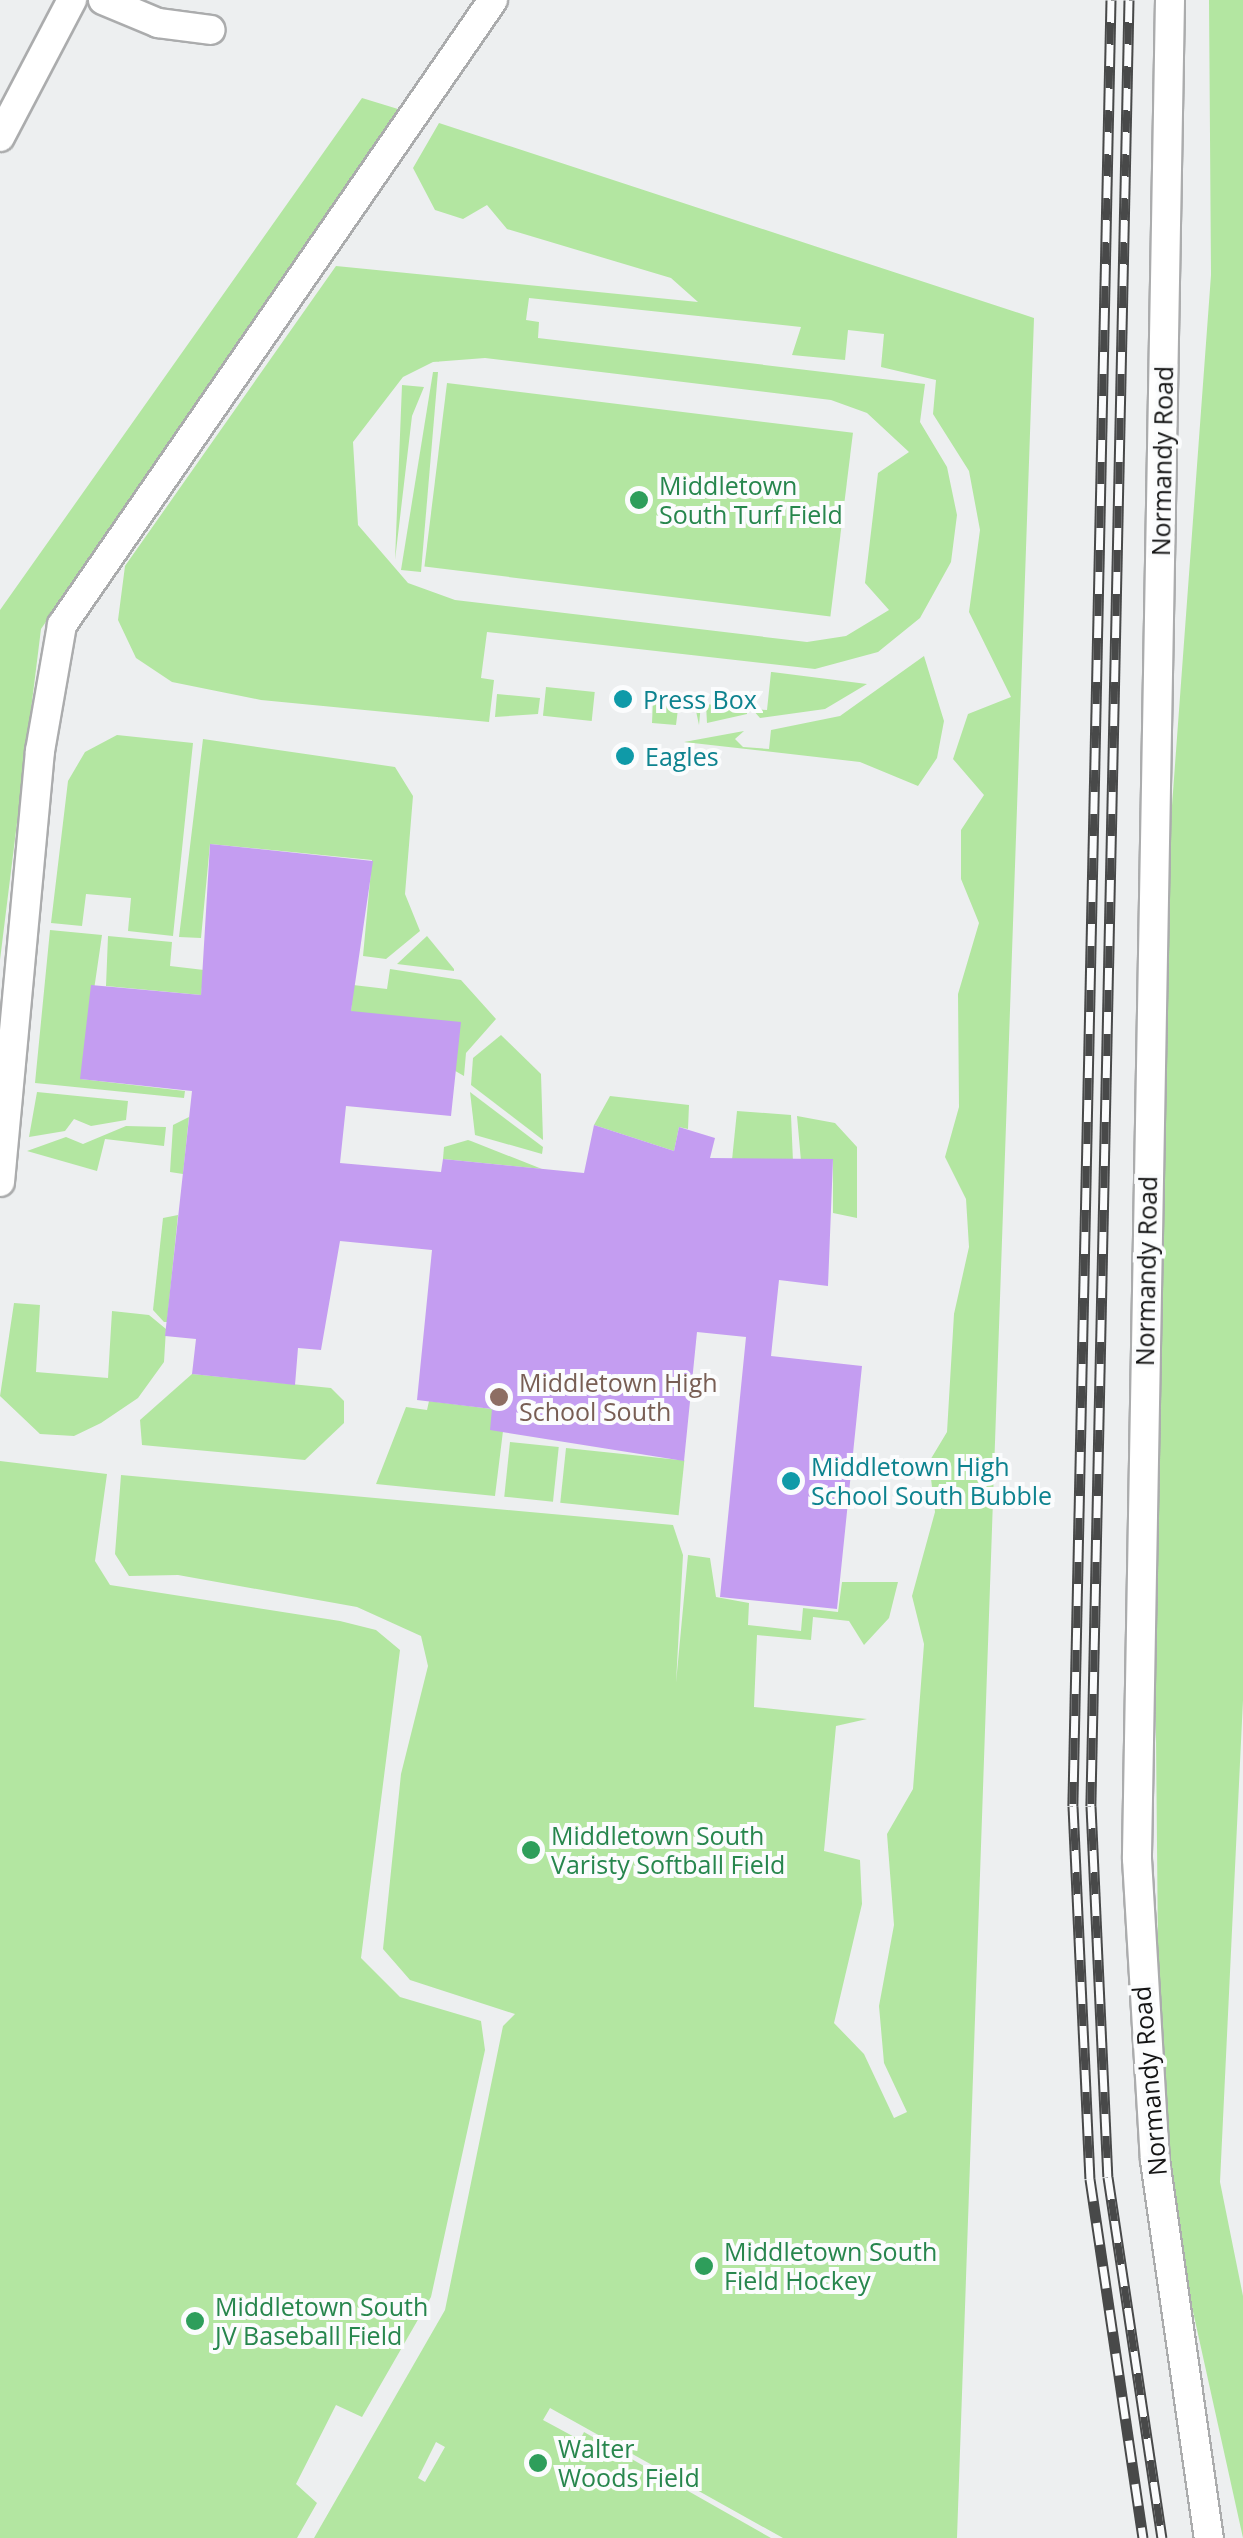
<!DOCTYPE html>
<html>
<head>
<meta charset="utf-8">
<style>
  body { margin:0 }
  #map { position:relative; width:1243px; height:2538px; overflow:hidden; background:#edeff0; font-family:"Open Sans",sans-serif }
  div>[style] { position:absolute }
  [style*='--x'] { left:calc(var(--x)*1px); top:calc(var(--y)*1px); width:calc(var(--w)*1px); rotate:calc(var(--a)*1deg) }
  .green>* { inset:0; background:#b3e6a1; transform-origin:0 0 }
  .building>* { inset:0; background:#c49df1 }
  .roads { filter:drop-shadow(2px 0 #abacad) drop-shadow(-2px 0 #abacad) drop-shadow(0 2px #abacad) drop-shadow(0 -2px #abacad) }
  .street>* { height:28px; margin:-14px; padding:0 14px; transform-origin:14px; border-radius:14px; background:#fff }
  .rail>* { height:11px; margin-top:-5.5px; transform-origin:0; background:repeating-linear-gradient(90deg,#fbfcfd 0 22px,#484949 0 44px); box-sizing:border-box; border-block:2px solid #484949 }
  .dots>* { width:28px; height:28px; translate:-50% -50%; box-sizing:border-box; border:5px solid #fbfcfd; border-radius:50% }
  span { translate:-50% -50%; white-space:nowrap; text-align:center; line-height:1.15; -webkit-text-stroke:8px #fbfcfd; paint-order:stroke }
  .street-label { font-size:25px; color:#141414 }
  .leisure-label { font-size:25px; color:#27864d }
  .left { translate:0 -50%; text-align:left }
  .culture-label { font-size:25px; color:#0d838f }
  .education-label { font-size:25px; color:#785e54 }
</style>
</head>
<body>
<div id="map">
  <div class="green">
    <i style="clip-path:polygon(1209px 0,1243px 0,1243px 1700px,1220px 2182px,1243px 2296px,1243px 2538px,1160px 2162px,1150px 1105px,1211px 275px)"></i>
    <i style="clip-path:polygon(362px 98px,398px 109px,41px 629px,0 960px,0 610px)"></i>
    <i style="clip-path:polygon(evenodd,439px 123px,1034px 318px,957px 2538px,783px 2538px,550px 2408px,543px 2420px,580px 2440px,584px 2432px,771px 2538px,314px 2538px,445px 2310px,503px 2026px,515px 2014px,410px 1980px,383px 1949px,401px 1774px,428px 1666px,421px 1636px,357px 1607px,178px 1575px,129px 1576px,115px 1554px,121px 1475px,673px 1525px,683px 1555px,676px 1683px,688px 1555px,710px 1558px,716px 1597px,749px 1603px,748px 1625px,801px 1631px,803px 1608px,838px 1612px,842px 1582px,898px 1582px,889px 1618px,864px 1645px,849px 1621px,813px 1617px,811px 1640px,757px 1635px,754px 1707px,867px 1719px,836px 1726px,824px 1851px,860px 1860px,862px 1904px,834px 2023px,864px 2054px,894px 2118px,907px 2112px,884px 2063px,879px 2006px,894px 1925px,887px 1834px,913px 1789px,924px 1644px,912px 1596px,935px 1512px,929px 1462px,947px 1432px,954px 1314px,969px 1247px,966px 1199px,945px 1157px,959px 1107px,958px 994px,979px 923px,961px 879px,961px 830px,984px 795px,953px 759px,968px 714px,1011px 697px,969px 612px,980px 530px,969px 471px,933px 414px,936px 380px,881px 367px,884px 334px,848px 330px,845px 360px,792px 355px,801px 327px,529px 298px,526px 320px,539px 322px,538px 338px,925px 384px,920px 422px,947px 467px,957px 515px,951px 562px,920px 618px,878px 652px,815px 669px,487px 632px,481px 678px,494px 680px,489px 722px,261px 700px,172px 682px,136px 658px,118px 620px,125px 566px,336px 266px,698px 302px,671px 278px,507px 229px,487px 205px,463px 219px,435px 210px,413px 168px,439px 123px,485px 358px,831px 400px,867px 413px,909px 452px,878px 473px,865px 583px,889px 610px,846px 636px,807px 642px,455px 600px,408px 583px,358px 525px,353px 442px,403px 377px,433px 362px,485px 358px,439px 123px,436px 2442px,445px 2447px,425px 2482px,418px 2478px,436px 2442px)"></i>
    <i style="clip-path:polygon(433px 372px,438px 372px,421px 572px,401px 570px)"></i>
    <i style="left:447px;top:383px;width:409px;height:185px;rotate:7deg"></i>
    <i style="clip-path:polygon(402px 385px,424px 387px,412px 416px,395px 560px)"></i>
    <i style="clip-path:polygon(924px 656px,944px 721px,937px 758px,918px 786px,860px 762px,684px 742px,744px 731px,735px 739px,743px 747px,769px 749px,771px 730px,840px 716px)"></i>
    <i style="clip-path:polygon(771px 672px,772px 672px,867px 684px,825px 709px,760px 718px,752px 709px,767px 710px)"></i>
    <i style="left:546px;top:687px;width:49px;height:29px;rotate:6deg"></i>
    <i style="clip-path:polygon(497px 694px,540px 698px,538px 714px,495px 717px)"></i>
    <i style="clip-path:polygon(653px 699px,701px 704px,699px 725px,696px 711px,678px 709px,676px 725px,652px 723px)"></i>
    <i style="clip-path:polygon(706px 704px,747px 709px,747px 714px,707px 723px)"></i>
    <i style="clip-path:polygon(117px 735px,193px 743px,173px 936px,128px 931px,131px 898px,86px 894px,82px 926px,51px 923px,68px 781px,85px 752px)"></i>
    <i style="clip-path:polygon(203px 739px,395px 767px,413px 796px,405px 894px,420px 931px,386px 959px,363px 956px,372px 860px,210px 844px,201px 938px,179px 937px)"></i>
    <i style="clip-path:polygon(50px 930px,102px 935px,81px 1079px,185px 1091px,184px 1098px,35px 1083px)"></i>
    <i style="clip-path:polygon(108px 936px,172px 942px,170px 966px,204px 970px,201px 995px,106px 986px)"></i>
    <i style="clip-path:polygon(427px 936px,454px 969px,454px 971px,397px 964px)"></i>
    <i style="clip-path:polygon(390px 969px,461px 980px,496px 1019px,466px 1053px,464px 1076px,351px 1011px,353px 985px,387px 989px)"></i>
    <i style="clip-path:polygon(501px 1035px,541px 1074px,543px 1140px,471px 1085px,473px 1058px)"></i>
    <i style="clip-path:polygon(37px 1092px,128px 1101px,126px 1120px,91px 1126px,74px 1119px,65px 1131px,29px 1137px)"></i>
    <i style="clip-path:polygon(470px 1092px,543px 1147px,542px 1154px,475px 1135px)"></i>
    <i style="clip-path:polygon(610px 1096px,689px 1105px,688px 1129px,679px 1127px,674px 1151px,594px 1125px)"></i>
    <i style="clip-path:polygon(737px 1111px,791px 1115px,793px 1162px,732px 1160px)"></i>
    <i style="clip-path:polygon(797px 1116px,835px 1123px,857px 1147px,857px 1218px,833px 1213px,833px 1159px,801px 1161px)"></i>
    <i style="clip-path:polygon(189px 1117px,183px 1174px,170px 1172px,173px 1125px)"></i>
    <i style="clip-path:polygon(126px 1126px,166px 1127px,164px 1146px,105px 1139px,97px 1171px,27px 1151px,66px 1137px,83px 1144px)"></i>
    <i style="clip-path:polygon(468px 1140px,471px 1141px,542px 1169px,443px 1159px,444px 1147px)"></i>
    <i style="clip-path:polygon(178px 1215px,167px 1322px,164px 1322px,153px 1310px,163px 1218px)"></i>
    <i style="clip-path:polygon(14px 1303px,40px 1305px,36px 1372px,108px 1378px,112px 1311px,149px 1315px,166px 1329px,164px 1362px,138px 1398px,101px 1423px,74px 1436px,40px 1434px,0 1396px)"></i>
    <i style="clip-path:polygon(192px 1374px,331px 1388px,344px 1401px,344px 1423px,305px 1460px,142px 1445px,140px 1420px)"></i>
    <i style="clip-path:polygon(429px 1401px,492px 1409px,503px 1431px,495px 1496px,376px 1484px,406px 1407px,427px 1410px)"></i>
    <i style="left:510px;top:1442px;width:49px;height:55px;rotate:6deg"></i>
    <i style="left:566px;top:1448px;width:119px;height:55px;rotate:6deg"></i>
    <i style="clip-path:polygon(0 1461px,107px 1474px,95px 1561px,110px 1585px,340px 1621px,376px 1630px,400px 1650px,361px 1958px,400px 1997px,481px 2021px,485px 2050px,431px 2297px,362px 2417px,336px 2405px,296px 2484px,317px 2503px,297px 2538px,0 2538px)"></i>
  </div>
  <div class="building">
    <i style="clip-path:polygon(210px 844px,373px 861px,351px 1011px,461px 1022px,451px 1116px,346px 1106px,340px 1163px,441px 1172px,443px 1159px,584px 1173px,594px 1125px,674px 1151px,679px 1127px,715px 1138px,710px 1158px,833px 1159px,828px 1286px,779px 1280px,771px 1356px,862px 1366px,837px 1609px,720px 1597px,746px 1337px,697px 1332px,684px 1461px,490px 1430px,492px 1409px,417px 1400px,432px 1250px,340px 1241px,321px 1350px,298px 1348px,295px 1385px,192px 1374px,196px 1339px,165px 1336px,192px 1091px,80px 1079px,91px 985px,201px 995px)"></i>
  </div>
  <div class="roads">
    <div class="street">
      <i style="--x:103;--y:0;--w:60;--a:22.7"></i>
      <i style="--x:158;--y:23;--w:53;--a:7.5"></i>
      <i style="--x:1170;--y:0;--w:1859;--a:91.02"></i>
      <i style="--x:1137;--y:1859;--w:302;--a:86.6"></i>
      <i style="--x:1155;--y:2160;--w:382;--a:81.9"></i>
      <i style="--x:0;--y:137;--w:155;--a:-62.3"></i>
      <i style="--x:0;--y:1182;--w:433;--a:-84.7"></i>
      <i style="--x:40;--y:751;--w:128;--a:-80.1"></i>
      <i style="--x:62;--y:625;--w:759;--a:-55.41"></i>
    </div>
  </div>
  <div class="rail">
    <i style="--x:1111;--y:0;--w:1806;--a:91.21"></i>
    <i style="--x:1073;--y:1806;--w:373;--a:87.4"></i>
    <i style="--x:1090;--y:2179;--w:363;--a:81.6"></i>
    <i style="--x:1129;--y:0;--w:1806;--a:91.21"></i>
    <i style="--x:1091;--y:1806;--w:371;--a:87.4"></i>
    <i style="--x:1108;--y:2177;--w:365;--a:81.5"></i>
  </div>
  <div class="dots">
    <i style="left:639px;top:500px;background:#2e9e5b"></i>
    <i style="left:623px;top:699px;background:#0f9aa8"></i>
    <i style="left:625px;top:756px;background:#0f9aa8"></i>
    <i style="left:499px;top:1397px;background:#8d6e63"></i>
    <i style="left:791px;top:1481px;background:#0f9aa8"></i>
    <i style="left:531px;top:1850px;background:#2e9e5b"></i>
    <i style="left:704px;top:2266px;background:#2e9e5b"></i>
    <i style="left:195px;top:2321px;background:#2e9e5b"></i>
    <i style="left:538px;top:2463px;background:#2e9e5b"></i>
  </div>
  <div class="street-label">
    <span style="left:1162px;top:461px;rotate:-89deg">Normandy Road</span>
    <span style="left:1146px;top:1271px;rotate:-89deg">Normandy Road</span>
    <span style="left:1149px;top:2081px;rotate:-95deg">Normandy Road</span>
  </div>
  <div class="leisure-label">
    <span class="left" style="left:659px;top:500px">Middletown<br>South Turf Field</span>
    <span class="left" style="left:551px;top:1850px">Middletown South<br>Varisty Softball Field</span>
    <span class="left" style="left:724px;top:2266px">Middletown South<br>Field Hockey</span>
    <span class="left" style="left:215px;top:2321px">Middletown South<br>JV Baseball Field</span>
    <span class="left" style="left:558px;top:2463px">Walter<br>Woods Field</span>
  </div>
  <div class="culture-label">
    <span class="left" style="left:643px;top:699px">Press Box</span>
    <span class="left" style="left:645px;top:756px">Eagles</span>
    <span class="left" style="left:811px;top:1481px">Middletown High<br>School South Bubble</span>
  </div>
  <div class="education-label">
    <span class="left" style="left:519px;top:1397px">Middletown High<br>School South</span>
  </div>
</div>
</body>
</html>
